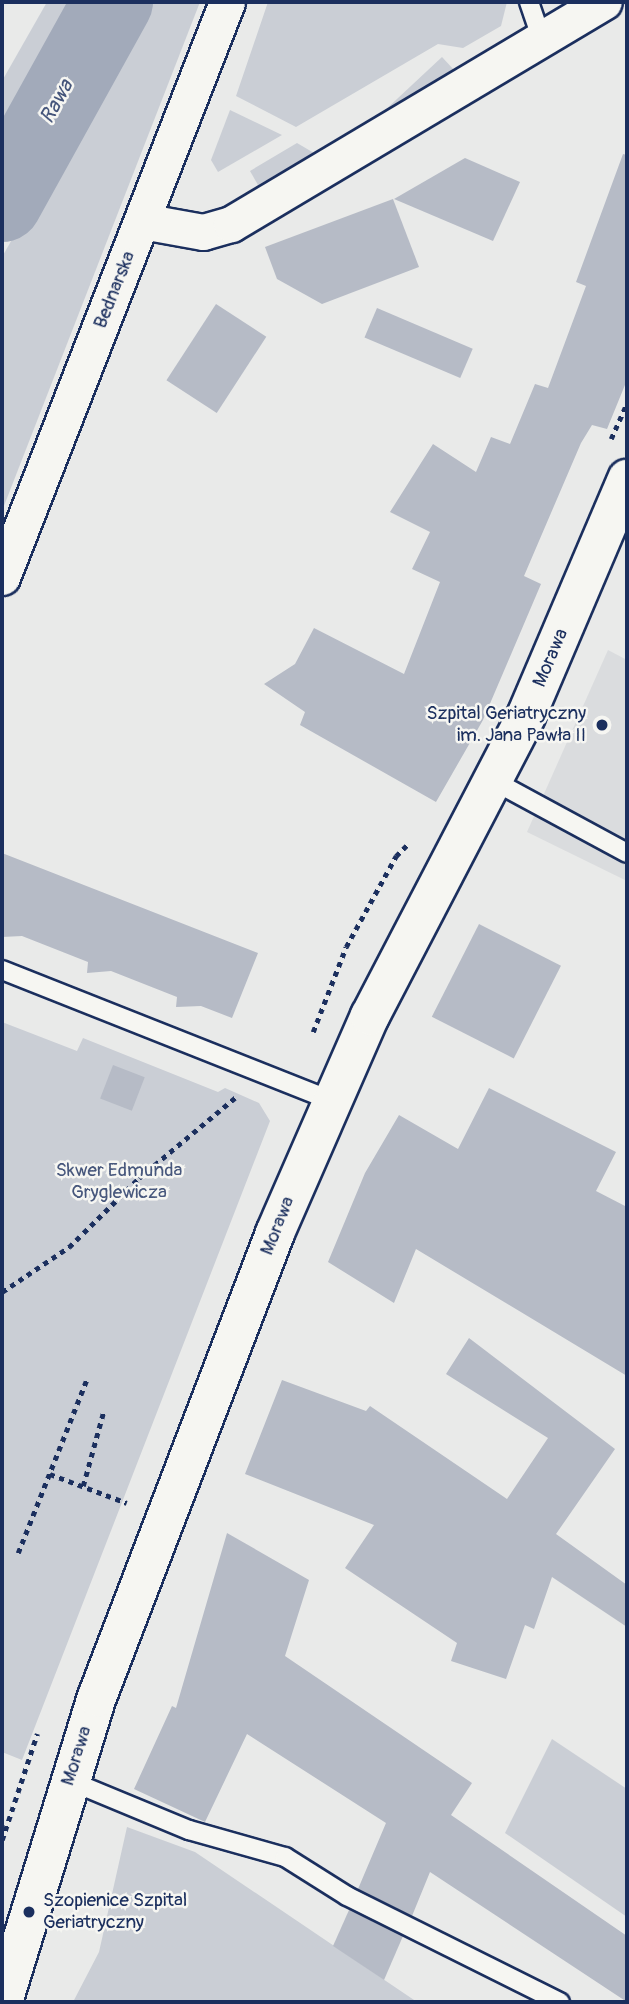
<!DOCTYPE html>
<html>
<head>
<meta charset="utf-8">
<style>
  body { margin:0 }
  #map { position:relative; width:629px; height:2004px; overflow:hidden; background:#e9eae9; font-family:Pangolin,sans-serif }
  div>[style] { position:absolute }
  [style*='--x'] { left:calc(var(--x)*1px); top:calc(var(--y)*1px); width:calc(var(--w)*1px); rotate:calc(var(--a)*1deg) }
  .built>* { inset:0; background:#dadcde }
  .green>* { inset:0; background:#caced5; transform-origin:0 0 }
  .river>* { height:80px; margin:-40px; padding:0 40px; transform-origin:40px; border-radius:40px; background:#a2aaba }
  .building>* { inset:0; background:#b6bbc6; transform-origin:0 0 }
  .path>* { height:4.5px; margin-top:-2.25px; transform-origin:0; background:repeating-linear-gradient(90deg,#1b2f5e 0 5px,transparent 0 10px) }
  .roads { filter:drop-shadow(2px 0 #1b2f5e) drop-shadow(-2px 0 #1b2f5e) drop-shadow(0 2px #1b2f5e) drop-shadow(0 -2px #1b2f5e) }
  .service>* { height:18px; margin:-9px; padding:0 9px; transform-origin:9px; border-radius:9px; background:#f6f6f2 }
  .minor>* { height:35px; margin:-17.5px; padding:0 17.5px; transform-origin:17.5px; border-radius:17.5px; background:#f6f6f2 }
  .tertiary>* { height:38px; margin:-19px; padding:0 19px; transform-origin:19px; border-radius:19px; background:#f6f6f2 }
  .dots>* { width:19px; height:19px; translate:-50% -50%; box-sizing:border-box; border:4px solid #f6f6f2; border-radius:50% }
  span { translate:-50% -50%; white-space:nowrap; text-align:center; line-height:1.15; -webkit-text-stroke:5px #f6f6f2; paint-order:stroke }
  .street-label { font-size:19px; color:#1b2f5e }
  .poi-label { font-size:19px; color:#1b2f5e }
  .right { translate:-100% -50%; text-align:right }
  .left { translate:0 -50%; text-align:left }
  .park-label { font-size:19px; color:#47577c }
  .water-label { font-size:21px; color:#44547a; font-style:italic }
  .frame { position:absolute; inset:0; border:4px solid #1b2f5e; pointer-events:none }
</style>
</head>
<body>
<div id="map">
  <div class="built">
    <i style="clip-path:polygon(608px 650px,627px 660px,627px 881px,527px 832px)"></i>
  </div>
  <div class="green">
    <i style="clip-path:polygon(47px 2px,89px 2px,2px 152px,2px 81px)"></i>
    <i style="clip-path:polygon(148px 2px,200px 2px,2px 511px,2px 257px)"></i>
    <i style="clip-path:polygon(268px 2px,507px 2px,501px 26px,463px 48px,438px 44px,296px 127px,236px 96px)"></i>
    <i style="left:442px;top:57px;width:18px;height:156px;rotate:47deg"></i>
    <i style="clip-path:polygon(230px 110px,282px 135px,218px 172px,211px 160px)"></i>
    <i style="clip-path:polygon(297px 143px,314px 153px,258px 185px,250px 171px)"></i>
    <i style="clip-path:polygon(2px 1022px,77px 1051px,83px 1038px,218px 1092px,225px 1088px,259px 1103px,270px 1121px,22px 1760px,2px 1752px)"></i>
    <i style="clip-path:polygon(552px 1739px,627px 1789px,627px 1917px,505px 1833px)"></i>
    <i style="clip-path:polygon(127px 1827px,195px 1852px,417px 2002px,73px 2002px,99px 1952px)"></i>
  </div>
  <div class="river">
    <i style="--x:2;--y:202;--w:229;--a:-61"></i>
  </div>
  <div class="building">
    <i style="clip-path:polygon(623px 154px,627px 155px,627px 380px,607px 429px,592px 425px,581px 443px,524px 576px,541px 584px,483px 720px,436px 802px,300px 725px,305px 712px,264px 684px,295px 664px,314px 628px,404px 674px,440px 582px,412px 569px,430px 532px,390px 512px,433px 444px,476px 472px,491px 437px,510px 444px,535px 384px,548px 388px,586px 286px,576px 282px)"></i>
    <i style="clip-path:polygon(465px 158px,520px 182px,493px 241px,394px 199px)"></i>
    <i style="clip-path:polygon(393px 199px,419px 267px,322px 304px,277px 279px,265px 247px)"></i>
    <i style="left:216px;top:304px;width:60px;height:91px;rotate:33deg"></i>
    <i style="left:377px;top:308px;width:104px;height:32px;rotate:23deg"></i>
    <i style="clip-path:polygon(2px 853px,258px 953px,232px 1018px,201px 1006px,176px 1007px,177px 997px,111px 971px,87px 973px,88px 962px,22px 936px,2px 937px)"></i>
    <i style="left:479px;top:924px;width:92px;height:104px;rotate:27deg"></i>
    <i style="left:113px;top:1065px;width:34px;height:36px;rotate:21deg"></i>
    <i style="clip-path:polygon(489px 1088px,616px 1152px,596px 1191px,627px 1207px,627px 1376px,416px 1249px,394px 1303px,328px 1262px,365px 1173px,399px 1115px,458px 1149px)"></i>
    <i style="clip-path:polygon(469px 1338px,615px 1449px,556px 1534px,627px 1585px,627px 1627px,552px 1577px,534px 1629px,525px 1625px,506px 1679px,451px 1661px,457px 1643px,345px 1568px,374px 1525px,245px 1474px,282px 1380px,366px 1411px,370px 1406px,507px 1499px,548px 1438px,446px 1374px)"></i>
    <i style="clip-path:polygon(227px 1533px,309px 1580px,285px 1656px,472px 1783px,451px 1815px,627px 1936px,627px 2002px,430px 1872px,412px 1916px,358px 1889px,386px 1823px,247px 1734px,205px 1822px,134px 1789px,172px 1706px,176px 1708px)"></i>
    <i style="clip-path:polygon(349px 1910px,403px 1936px,384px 1980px,333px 1946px)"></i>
  </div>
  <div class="path">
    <i style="--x:611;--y:439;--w:39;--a:-66"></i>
    <i style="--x:313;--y:1032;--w:91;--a:-68.8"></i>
    <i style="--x:346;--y:947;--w:104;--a:-61.2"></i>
    <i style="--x:396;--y:856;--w:20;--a:-45"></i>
    <i style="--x:2;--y:1292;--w:81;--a:-33.9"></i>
    <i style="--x:69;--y:1247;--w:98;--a:-44.6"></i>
    <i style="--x:139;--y:1178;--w:128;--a:-39.9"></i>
    <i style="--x:50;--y:1474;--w:82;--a:20.6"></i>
    <i style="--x:83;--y:1486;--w:79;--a:-74.6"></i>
    <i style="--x:18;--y:1553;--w:187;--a:-68.4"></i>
    <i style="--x:2;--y:1840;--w:112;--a:-71.7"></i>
  </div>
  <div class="roads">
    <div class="service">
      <i style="--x:529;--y:2;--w:40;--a:71.1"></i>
      <i style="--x:494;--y:781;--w:151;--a:28.4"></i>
      <i style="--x:2;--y:970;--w:353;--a:21.6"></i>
      <i style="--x:68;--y:1780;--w:131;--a:22.5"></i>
      <i style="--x:189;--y:1830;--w:100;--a:15.7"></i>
      <i style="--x:285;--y:1857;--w:73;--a:32.2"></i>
      <i style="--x:347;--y:1896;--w:238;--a:26.5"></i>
    </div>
    <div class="minor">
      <i style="--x:142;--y:221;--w:62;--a:10.2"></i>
      <i style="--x:203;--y:232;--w:29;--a:-16"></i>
      <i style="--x:231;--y:224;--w:434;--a:-30.8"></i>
      <i style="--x:2;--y:577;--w:617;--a:-68.63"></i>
    </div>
    <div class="tertiary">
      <i style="--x:3;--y:2002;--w:319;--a:-72.9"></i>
      <i style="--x:97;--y:1697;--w:497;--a:-69"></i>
      <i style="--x:275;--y:1233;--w:237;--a:-66.4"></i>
      <i style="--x:370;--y:1016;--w:338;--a:-62.5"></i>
      <i style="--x:526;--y:716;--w:258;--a:-66.9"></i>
    </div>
  </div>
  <div class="dots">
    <i style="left:602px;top:725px;background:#1b2f5e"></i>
    <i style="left:29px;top:1912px;background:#1b2f5e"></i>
  </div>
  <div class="street-label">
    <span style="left:115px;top:290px;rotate:-68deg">Bednarska</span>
    <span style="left:551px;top:658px;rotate:-67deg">Morawa</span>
    <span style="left:278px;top:1226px;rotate:-68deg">Morawa</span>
    <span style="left:77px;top:1756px;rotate:-72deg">Morawa</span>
  </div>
  <div class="poi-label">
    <span class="right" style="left:586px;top:725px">Szpital Geriatryczny<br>im. Jana Pawła II</span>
    <span class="left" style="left:43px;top:1912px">Szopienice Szpital<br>Geriatryczny</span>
  </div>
  <div class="park-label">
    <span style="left:119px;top:1182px">Skwer Edmunda<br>Gryglewicza</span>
  </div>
  <div class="water-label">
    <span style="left:57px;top:102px;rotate:-61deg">Rawa</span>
  </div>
  <div class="frame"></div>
</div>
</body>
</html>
